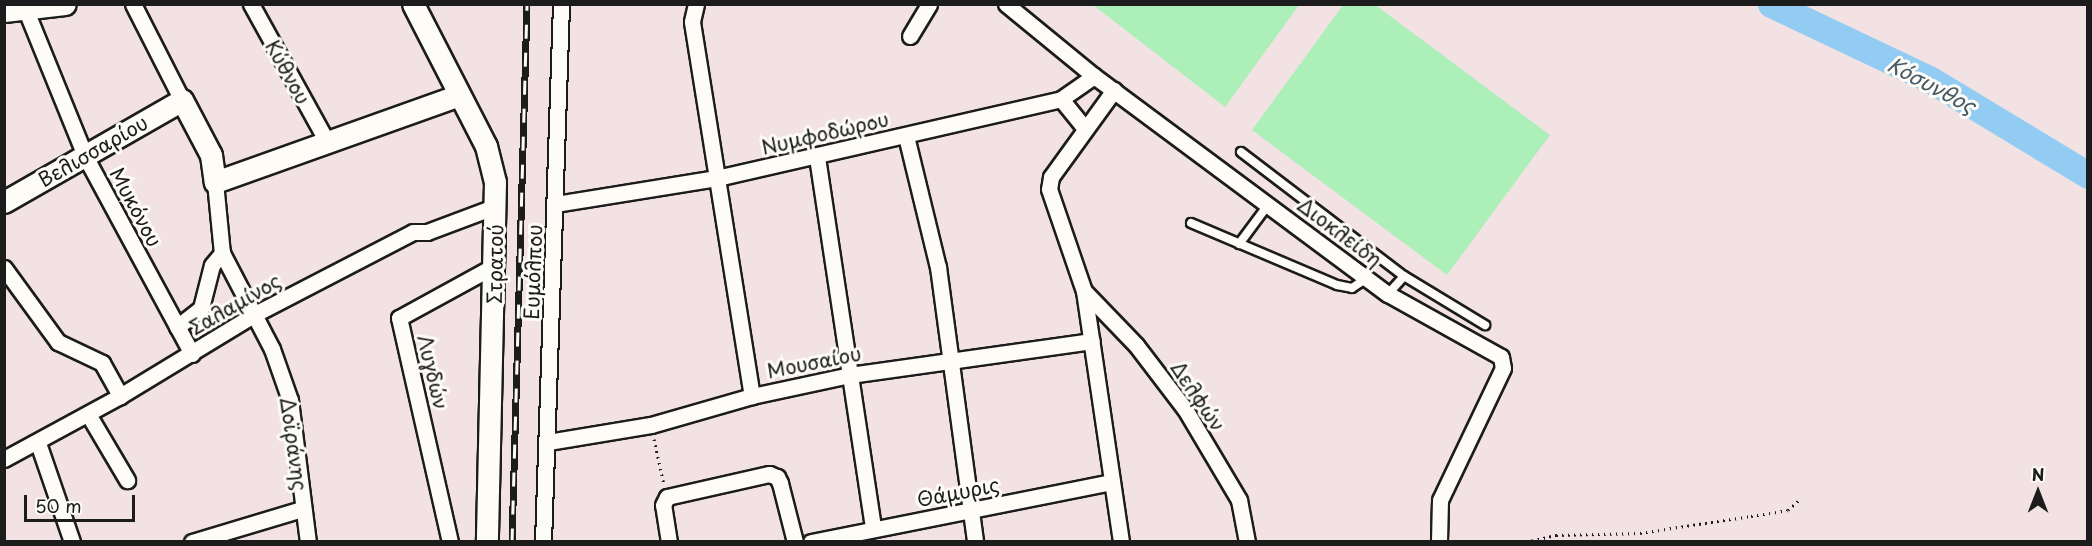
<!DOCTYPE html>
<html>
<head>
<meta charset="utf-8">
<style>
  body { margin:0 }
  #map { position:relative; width:2092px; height:546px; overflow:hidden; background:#f3e2e4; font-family:"Playpen Sans",sans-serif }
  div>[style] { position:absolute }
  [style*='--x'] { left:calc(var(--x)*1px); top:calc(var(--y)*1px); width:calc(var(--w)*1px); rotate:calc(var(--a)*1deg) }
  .green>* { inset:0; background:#adefb8 }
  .river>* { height:27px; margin:-13.5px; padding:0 13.5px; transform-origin:13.5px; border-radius:13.5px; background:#93ccf3 }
  .path>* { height:3px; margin-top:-1.5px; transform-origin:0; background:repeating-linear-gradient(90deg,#1c1c1c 0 1.5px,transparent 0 6px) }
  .roads { filter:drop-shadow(2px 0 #1c1c1c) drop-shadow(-2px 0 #1c1c1c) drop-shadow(0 2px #1c1c1c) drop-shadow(0 -2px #1c1c1c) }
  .lane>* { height:8px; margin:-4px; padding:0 4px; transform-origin:4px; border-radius:4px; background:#fdfcf7 }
  .street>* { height:15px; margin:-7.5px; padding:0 7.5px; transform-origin:7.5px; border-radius:7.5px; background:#fdfcf7 }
  .secondary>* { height:21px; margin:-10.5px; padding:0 10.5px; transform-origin:10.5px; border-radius:10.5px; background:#fdfcf7 }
  .rail>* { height:7px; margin-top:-3.5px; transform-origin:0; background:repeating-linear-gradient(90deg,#fdfcf7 0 14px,#1c1c1c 0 28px); box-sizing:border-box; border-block:2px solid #1c1c1c }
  span { translate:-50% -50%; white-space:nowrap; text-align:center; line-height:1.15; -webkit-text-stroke:6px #fdfcf7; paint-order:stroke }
  .street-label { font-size:20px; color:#1c1c1c }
  .water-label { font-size:21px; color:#465a67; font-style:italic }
  .frame { position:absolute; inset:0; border:6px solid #1c1c1c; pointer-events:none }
  .north { position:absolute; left:2008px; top:462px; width:60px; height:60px; -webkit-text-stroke:4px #fdfcf7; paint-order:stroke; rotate:0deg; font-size:16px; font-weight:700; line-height:24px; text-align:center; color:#1c1c1c }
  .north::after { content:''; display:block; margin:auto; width:21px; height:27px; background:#1c1c1c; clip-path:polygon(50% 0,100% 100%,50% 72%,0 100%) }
  .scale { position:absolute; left:24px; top:495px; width:111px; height:27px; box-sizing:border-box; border:3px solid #1c1c1c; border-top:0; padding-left:8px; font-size:18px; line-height:21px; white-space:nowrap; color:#1c1c1c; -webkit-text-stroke:4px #fdfcf7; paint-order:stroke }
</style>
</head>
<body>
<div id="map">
  <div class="green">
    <i style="clip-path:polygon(1374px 4px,1550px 135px,1447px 275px,1252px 130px,1343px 5px)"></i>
    <i style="clip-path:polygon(1093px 5px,1299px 5px,1225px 107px)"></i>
  </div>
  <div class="river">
    <i style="--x:1771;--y:4;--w:177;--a:25.4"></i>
    <i style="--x:1931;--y:80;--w:184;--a:31.2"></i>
  </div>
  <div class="path">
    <i style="--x:654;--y:439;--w:47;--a:77.7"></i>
    <i style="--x:1526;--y:542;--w:31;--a:-13"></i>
    <i style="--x:1556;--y:535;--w:84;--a:-1.4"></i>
    <i style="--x:1640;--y:533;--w:112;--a:-8.7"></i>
    <i style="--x:1751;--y:516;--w:37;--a:-9"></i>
    <i style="--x:1788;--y:510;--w:15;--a:-42"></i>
  </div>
  <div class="roads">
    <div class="lane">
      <i style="--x:1241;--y:152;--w:205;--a:37.3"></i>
      <i style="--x:1404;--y:276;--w:95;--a:31.2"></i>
      <i style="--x:1191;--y:223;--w:159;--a:23"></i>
      <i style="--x:1337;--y:285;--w:15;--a:11"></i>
      <i style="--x:1352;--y:288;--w:18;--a:-34"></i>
      <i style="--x:1239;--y:244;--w:49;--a:-53.4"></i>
      <i style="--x:1388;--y:294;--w:24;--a:-48"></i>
    </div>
    <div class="street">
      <i style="--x:133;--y:4;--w:108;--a:63"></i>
      <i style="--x:251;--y:4;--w:155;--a:61.1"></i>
      <i style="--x:696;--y:4;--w:18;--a:103"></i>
      <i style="--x:692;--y:22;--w:379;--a:80.9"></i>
      <i style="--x:1006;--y:4;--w:114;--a:39.3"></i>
      <i style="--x:1094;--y:76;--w:366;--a:36.6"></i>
      <i style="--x:1388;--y:294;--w:129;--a:29.1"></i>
      <i style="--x:1501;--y:357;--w:11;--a:80"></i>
      <i style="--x:1503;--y:368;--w:146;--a:115.5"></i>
      <i style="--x:1440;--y:500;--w:42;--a:91.4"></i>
      <i style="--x:25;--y:8;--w:160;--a:67.9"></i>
      <i style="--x:85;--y:156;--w:225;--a:61.6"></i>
      <i style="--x:910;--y:36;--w:37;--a:-59"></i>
      <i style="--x:1114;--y:90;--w:107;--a:125.9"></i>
      <i style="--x:1051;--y:177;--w:12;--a:99"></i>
      <i style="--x:1049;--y:189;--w:108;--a:71.1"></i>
      <i style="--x:1084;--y:291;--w:254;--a:81.6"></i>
      <i style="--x:1061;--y:99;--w:38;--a:51"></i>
      <i style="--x:906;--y:136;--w:135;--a:76.3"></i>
      <i style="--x:938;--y:267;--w:277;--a:82.3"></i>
      <i style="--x:817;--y:157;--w:376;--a:81.4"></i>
      <i style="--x:215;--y:182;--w:71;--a:84.4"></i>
      <i style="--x:222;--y:253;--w:108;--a:62.5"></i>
      <i style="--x:272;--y:349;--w:54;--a:70.6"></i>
      <i style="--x:290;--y:400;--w:143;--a:82.8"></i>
      <i style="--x:556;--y:204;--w:163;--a:-9.2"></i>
      <i style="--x:717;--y:178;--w:353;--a:-12.9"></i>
      <i style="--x:1061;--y:99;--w:40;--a:-34.9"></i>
      <i style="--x:4;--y:268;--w:92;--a:53.9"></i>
      <i style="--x:58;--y:342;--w:49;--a:25.5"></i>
      <i style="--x:102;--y:363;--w:38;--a:61"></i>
      <i style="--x:1084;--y:291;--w:75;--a:46.1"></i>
      <i style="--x:1136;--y:345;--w:81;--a:52.6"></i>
      <i style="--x:1185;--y:409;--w:106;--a:59.3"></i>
      <i style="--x:1239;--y:500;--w:43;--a:79.2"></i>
      <i style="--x:177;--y:327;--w:31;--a:-38"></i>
      <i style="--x:201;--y:308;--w:44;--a:-75.7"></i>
      <i style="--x:212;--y:265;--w:16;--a:-50"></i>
      <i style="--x:88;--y:414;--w:77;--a:59.4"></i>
      <i style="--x:548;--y:442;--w:104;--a:-9.4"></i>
      <i style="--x:651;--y:425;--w:105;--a:-16"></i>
      <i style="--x:752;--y:396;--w:100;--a:-12.1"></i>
      <i style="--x:850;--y:375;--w:244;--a:-8"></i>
      <i style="--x:38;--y:443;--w:105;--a:71"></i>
      <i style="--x:4;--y:459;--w:132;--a:-28.5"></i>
      <i style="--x:120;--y:396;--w:156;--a:-31.3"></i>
      <i style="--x:253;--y:315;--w:180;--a:-27.4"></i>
      <i style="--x:413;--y:232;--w:14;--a:0"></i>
      <i style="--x:427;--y:232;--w:74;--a:-20.6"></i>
      <i style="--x:192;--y:542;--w:115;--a:-16.7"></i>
      <i style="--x:450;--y:542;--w:230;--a:-102.8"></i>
      <i style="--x:399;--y:318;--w:108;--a:-28.7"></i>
      <i style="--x:543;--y:542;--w:538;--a:-88.08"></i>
      <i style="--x:669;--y:542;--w:37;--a:-99"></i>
      <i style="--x:663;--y:505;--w:9;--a:-63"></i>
      <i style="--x:667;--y:497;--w:105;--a:-12.7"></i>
      <i style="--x:769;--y:474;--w:9;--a:21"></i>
      <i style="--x:777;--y:477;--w:7;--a:63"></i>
      <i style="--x:780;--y:483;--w:61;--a:75.7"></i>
      <i style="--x:811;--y:542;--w:307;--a:-11.3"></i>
    </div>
    <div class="secondary">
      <i style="--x:413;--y:4;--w:160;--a:62.8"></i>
      <i style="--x:486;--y:146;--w:37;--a:76"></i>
      <i style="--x:495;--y:182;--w:360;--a:91.3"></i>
      <i style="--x:4;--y:11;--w:61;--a:-6.5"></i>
      <i style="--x:4;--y:202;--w:205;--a:-29.8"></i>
      <i style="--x:182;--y:100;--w:62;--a:62.2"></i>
      <i style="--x:211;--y:155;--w:27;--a:82"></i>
      <i style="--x:215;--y:182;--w:259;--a:-19.6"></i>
    </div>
  </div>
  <div class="rail">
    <i style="--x:512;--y:542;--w:538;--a:-88.4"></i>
  </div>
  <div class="street-label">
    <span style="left:288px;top:72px;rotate:61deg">Κύθνου</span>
    <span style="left:825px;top:133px;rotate:-13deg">Νυμφοδώρου</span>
    <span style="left:93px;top:151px;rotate:-30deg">Βελισσαρίου</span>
    <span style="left:136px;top:207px;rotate:62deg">Μυκόνου</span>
    <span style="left:1340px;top:232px;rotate:37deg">Διοκλείδη</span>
    <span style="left:495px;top:264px;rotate:-89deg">Στρατού</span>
    <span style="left:533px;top:272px;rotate:-88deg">Ευμόλπου</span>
    <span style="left:235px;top:304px;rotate:-30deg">Σαλαμίνος</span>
    <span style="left:814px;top:362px;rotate:-11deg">Μουσαίου</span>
    <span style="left:433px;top:372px;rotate:77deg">Λυγδών</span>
    <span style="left:1198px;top:396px;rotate:56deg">Δελφών</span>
    <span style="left:294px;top:444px;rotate:82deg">Δοϊράνης</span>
    <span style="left:958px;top:492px;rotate:-11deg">Θάμυρις</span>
  </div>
  <div class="water-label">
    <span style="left:1932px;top:84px;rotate:28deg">Κόσυνθος</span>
  </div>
  <div class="frame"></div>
  <div class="north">N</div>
  <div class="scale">50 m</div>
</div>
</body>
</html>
